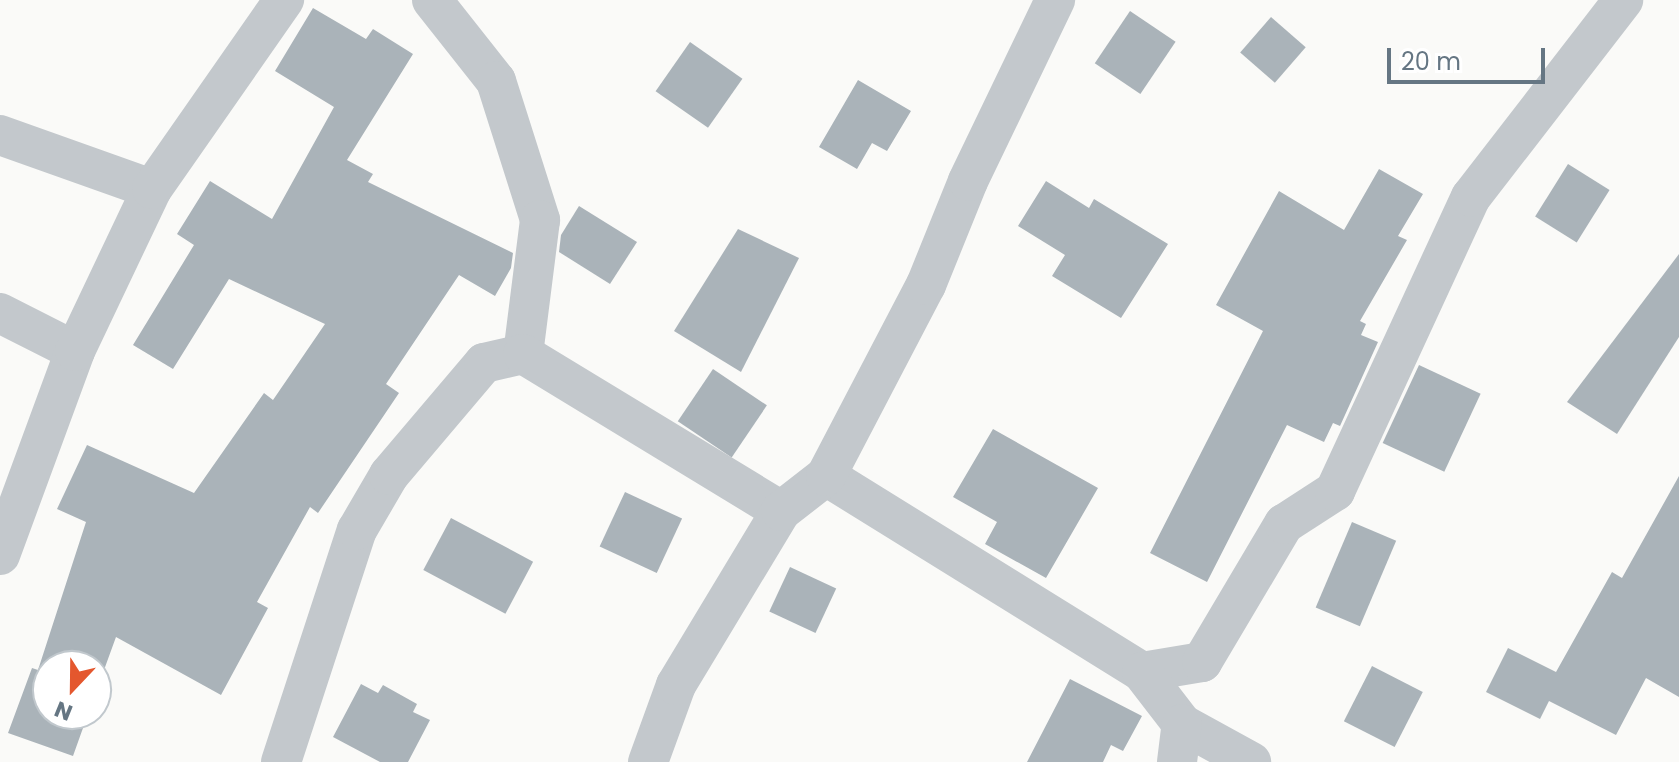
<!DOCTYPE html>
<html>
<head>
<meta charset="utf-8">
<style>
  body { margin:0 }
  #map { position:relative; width:1679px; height:762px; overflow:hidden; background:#fafaf8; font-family:Poppins,sans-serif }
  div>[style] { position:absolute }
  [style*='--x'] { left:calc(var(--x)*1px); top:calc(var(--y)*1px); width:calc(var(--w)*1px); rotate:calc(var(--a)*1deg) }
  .building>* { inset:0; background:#aab3b9; transform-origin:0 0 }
  .minor>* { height:40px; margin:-20px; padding:0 20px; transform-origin:20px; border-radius:20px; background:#c3c8cc }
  span { translate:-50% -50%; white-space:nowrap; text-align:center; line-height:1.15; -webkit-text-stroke:8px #fff; paint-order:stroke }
  .north { position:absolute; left:32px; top:650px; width:80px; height:80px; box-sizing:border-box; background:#fff; border:2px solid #c1c8cd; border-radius:50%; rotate:202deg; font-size:22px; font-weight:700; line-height:32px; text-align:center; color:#657683 }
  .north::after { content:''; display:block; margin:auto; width:28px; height:36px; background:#e4572e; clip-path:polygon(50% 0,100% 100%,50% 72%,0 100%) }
  .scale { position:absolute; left:1387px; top:48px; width:158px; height:36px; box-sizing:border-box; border:4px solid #657683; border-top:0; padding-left:10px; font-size:24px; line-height:28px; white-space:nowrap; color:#657683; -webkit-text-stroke:6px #fff; paint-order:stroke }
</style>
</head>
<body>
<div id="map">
  <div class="building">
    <i style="clip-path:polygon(313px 8px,366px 39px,373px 29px,413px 54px,347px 160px,373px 174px,368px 182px,513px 253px,511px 268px,495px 296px,459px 275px,386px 384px,399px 393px,318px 513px,310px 507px,257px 602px,268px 608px,221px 695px,116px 637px,96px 692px,96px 666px,48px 666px,48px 714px,88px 714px,73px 756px,8px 733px,32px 668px,38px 670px,86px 522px,57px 509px,87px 445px,194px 493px,264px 393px,273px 400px,325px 324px,229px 279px,173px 369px,133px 345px,194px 245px,177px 234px,210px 181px,272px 219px,334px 107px,275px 71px)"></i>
    <i style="left:1130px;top:11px;width:55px;height:63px;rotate:34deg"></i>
    <i style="left:1271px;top:17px;width:46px;height:47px;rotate:41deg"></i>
    <i style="left:690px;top:42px;width:64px;height:60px;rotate:35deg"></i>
    <i style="clip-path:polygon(858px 80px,911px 111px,887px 151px,872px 143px,857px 169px,819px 147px)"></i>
    <i style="left:1568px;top:164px;width:49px;height:62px;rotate:32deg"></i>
    <i style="clip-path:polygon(1379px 169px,1423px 194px,1398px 236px,1407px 240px,1360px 321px,1366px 324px,1361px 335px,1378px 342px,1340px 426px,1333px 423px,1324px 442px,1287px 425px,1207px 582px,1150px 553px,1263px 331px,1216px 305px,1279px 191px,1344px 230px)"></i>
    <i style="clip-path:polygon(1046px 181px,1089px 208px,1094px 199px,1168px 244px,1121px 318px,1052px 276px,1065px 255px,1018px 226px)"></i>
    <i style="clip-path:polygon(579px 206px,637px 242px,610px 284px,559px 252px,561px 235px)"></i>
    <i style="clip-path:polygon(738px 229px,799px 258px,741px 372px,674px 331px)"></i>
    <i style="clip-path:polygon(1679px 254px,1679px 337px,1617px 434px,1567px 402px)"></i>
    <i style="left:1419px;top:365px;width:68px;height:86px;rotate:25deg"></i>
    <i style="left:713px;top:369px;width:65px;height:63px;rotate:34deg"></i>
    <i style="clip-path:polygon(993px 429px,1098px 488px,1046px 578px,985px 544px,997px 522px,953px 497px)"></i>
    <i style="clip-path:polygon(1679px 476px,1679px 697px,1646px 678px,1616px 735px,1549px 701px,1540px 719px,1486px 692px,1508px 648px,1556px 672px,1612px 572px,1622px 578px)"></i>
    <i style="left:625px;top:492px;width:63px;height:60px;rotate:25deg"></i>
    <i style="left:451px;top:518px;width:93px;height:59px;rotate:28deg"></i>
    <i style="left:1352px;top:522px;width:48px;height:93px;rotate:23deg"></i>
    <i style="left:790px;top:567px;width:51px;height:49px;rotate:25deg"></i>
    <i style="left:1372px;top:666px;width:57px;height:62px;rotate:27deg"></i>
    <i style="clip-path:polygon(1070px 679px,1142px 716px,1123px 751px,1111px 745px,1103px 762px,1027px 762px)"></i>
    <i style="clip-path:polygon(361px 684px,378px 693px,383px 685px,417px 704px,413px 712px,430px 720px,408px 762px,380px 762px,333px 737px)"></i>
  </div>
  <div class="minor">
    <i style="--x:432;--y:0;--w:103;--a:51.7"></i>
    <i style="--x:496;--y:81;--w:146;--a:72.4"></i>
    <i style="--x:540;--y:220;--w:135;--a:97.2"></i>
    <i style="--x:0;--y:135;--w:161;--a:19.6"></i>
    <i style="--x:0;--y:313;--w:84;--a:26.9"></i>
    <i style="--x:826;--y:476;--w:372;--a:31.8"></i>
    <i style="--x:1142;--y:672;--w:61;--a:-9.5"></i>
    <i style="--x:1202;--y:662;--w:161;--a:-59.3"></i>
    <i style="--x:1284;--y:524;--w:61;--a:-32.9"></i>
    <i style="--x:1335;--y:491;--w:324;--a:-65.2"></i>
    <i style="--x:1471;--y:197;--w:249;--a:-52.3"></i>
    <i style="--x:0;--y:555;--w:217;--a:-69.8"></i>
    <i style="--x:75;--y:351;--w:179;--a:-64.6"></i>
    <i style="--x:152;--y:189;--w:231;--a:-55.1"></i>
    <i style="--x:1142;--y:672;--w:66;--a:52.4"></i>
    <i style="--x:1182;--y:724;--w:79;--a:28.8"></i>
    <i style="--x:281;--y:762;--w:244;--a:-71.9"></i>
    <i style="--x:357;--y:530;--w:64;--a:-59.8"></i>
    <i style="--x:389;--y:475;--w:147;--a:-49.7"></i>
    <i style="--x:484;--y:363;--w:40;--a:-13"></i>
    <i style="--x:523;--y:354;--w:302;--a:31.3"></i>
    <i style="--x:648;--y:762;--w:82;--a:-70"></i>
    <i style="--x:676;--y:685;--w:203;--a:-58.9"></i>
    <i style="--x:781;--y:511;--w:57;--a:-37.9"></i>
    <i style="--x:826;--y:476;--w:216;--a:-62.4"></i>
    <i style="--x:926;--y:285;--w:112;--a:-68"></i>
    <i style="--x:968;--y:181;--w:201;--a:-64.3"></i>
    <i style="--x:1177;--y:762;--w:38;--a:-83"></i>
  </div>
  <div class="north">N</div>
  <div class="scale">20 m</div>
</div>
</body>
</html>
